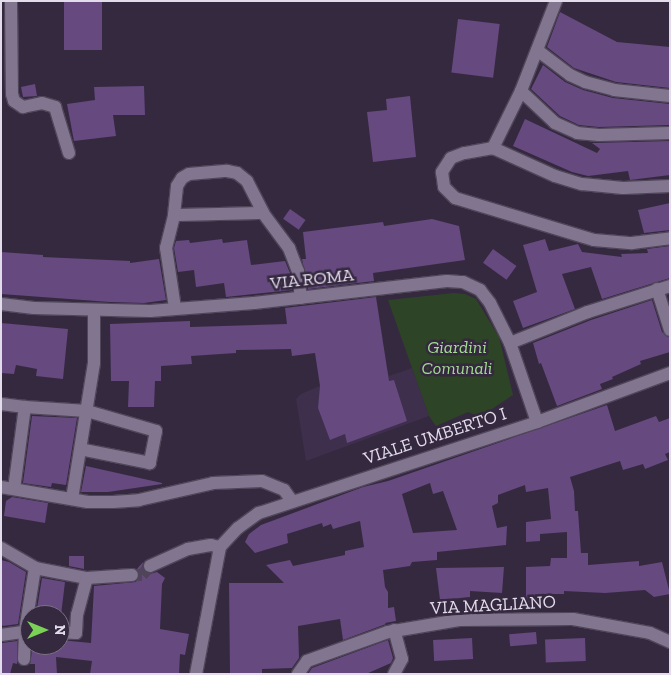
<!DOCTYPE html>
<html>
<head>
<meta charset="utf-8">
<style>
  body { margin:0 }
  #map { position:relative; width:671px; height:675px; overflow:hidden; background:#352940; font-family:"Zilla Slab",serif }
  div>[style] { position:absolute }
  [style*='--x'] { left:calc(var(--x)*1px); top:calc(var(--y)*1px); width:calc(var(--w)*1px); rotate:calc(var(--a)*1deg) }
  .built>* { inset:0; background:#3e2f4d }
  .green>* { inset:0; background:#2e4426 }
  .building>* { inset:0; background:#65497f; transform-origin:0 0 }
  .minor-tunnel>* { height:12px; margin-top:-6px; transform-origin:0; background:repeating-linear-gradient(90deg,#4f445a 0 12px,transparent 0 18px) }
  .roads { filter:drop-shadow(1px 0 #504659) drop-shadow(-1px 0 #504659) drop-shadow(0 1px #504659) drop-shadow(0 -1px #504659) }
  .minor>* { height:12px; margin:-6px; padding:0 6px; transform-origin:6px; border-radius:6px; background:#827590 }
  span { translate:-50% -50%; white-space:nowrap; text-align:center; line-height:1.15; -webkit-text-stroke:5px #352940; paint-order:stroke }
  .street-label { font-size:18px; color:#e3dceb }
  .park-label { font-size:18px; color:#a3dd8f; font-style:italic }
  .frame { position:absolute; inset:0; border:2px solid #e3dceb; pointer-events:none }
  .north { position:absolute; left:20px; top:605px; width:50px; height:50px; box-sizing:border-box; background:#352940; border:1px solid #7b7184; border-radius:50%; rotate:90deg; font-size:14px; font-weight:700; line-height:20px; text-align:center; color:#e3dceb }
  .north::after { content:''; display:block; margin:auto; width:18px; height:22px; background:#7ad156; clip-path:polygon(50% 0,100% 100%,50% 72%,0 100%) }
</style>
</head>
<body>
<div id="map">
  <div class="built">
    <i style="clip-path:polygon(386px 364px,389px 376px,412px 368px,429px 416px,306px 461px,296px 399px,301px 394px,336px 379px)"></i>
  </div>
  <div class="green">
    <i style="clip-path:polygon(454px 293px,465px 294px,476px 299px,499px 337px,513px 395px,480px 417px,468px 412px,436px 426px,429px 416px,388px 300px)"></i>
  </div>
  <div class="building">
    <i style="left:64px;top:1px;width:38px;height:49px"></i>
    <i style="clip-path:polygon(560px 12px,617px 42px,670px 47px,670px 88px,616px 82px,574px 68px,547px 47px)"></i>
    <i style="left:458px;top:19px;width:42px;height:54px;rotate:7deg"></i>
    <i style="clip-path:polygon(543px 65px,565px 82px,583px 90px,613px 98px,670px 104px,670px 125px,599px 127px,579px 125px,560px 116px,531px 89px)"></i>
    <i style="clip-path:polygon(35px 84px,37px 96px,23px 97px,21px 87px)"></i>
    <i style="clip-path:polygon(144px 86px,145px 115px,113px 115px,116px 136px,74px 141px,67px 104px,95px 100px,94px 87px)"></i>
    <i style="clip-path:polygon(410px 96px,416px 157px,373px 162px,367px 112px,387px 110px,386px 99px)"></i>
    <i style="clip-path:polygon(525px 119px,597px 153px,600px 149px,592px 143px,670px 141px,670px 175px,630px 180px,628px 171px,588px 176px,572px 172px,513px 146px)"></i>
    <i style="clip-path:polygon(670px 203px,670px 230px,644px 233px,638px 210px)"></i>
    <i style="left:290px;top:209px;width:19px;height:12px;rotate:35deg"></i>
    <i style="clip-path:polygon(432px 219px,459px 226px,465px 260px,373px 273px,374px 281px,308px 289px,302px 259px,306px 259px,303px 232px,383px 222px,384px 226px)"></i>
    <i style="clip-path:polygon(222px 239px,223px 243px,247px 240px,251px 265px,285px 261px,290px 273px,292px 290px,226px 297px,224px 283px,196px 287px,194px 270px,178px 272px,174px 248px,176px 241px,189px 240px,190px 243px)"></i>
    <i style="clip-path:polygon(545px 239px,549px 251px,578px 244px,582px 252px,622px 257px,621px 254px,648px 253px,647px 249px,670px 246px,670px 278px,602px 299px,591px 267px,562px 274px,575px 309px,523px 328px,513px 301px,537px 292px,523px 245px)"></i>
    <i style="left:493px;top:249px;width:29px;height:17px;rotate:36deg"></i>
    <i style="clip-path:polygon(1px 252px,43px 255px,43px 257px,130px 261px,130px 263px,159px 259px,166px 300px,144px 303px,110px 302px,1px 294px)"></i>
    <i style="clip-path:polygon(376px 297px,389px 381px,394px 380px,407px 421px,347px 443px,345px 434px,330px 440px,318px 408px,320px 386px,315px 353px,292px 356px,291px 349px,236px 350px,236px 353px,191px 356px,192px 364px,161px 366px,161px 381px,155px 381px,154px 407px,128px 407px,129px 381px,111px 381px,110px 324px,190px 321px,190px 327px,287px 324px,285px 308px)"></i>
    <i style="clip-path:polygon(652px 300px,662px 332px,670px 338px,670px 352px,640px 361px,641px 364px,612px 377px,613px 379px,600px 384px,602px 389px,557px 406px,541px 363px,539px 364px,533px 343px,591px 320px)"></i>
    <i style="clip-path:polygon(1px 323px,68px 329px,63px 379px,36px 376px,37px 369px,16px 365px,14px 374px,1px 373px)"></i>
    <i style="clip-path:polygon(evenodd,607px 405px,615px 431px,656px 416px,659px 422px,670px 418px,670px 452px,665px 454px,668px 460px,645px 469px,643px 464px,623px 470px,620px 461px,570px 477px,574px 491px,575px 511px,578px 511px,581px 553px,588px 553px,588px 565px,639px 561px,639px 566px,662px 562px,670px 594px,654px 597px,645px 590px,605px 593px,564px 591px,564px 594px,544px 594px,544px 604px,526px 604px,526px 567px,550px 566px,551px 558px,567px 558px,567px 532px,540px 534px,540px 541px,526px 542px,526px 522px,551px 519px,548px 488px,526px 492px,525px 485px,498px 495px,498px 503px,492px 506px,497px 528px,507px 526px,506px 545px,437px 552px,437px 560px,412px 562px,410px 566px,383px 570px,385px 587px,388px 592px,388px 608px,394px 607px,396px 621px,385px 623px,386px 624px,343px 640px,340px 619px,298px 626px,299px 658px,292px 668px,262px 669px,262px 674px,230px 674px,229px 583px,284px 583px,266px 565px,290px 560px,293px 566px,345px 555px,345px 551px,364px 547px,360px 521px,333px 529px,331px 524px,323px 527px,322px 523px,287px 534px,288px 543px,255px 553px,245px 542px,249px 534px,261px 525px,363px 487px,388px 481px,607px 405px,430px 483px,433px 494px,443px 491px,457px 530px,413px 533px,402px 494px,430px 483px)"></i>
    <i style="clip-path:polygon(32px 416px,77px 418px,66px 485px,52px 483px,51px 487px,23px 483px)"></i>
    <i style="clip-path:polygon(86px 466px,162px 483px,162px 484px,108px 492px,81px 492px)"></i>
    <i style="clip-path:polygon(12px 497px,48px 503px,45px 523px,4px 516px,6px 501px)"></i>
    <i style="clip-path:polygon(69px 556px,84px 556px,84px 569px,69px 566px)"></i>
    <i style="clip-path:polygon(1px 560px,9px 562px,26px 572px,18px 624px,3px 626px,1px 624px)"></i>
    <i style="clip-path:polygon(143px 562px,142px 569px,145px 572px,150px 574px,157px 572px,165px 578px,162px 584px,160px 629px,189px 634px,185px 655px,180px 654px,179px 674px,90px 674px,92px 661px,56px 657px,57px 674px,35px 674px,35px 664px,30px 664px,33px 645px,60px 645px,60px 640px,91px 643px,94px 586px,136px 582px,140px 575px,137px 569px)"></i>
    <i style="clip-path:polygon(504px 567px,502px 593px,470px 591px,470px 597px,440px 600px,436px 568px)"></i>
    <i style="clip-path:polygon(42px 578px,65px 582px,61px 615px,36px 615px)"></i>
    <i style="left:536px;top:632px;width:12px;height:27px;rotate:85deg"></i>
    <i style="left:472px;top:638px;width:21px;height:39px;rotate:87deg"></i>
    <i style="left:585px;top:638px;width:23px;height:40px;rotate:88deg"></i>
    <i style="clip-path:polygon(388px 640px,393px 658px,391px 663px,366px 674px,308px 674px,312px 668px)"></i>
    <i style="clip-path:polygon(17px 641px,17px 664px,13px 663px,10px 674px,1px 674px,2px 643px)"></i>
  </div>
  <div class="minor-tunnel">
    <i style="--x:132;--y:575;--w:10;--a:0"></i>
    <i style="--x:142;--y:575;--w:12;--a:-48"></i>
  </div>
  <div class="roads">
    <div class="minor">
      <i style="--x:11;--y:1;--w:93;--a:89.4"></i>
      <i style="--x:12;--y:94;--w:7;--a:74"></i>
      <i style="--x:14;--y:101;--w:11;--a:34"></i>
      <i style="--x:23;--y:107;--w:19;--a:-12"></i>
      <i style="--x:42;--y:103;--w:14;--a:17"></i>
      <i style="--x:55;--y:107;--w:48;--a:73.1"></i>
      <i style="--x:556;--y:1;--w:97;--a:111.3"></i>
      <i style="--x:521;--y:91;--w:64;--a:116.2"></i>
      <i style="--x:493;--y:148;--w:29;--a:170"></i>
      <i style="--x:464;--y:153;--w:14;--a:159"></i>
      <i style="--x:451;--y:158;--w:17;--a:123"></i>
      <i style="--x:442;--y:172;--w:15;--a:82"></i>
      <i style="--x:444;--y:187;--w:16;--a:45"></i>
      <i style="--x:455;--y:198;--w:145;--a:16.8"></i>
      <i style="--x:594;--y:240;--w:38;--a:5"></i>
      <i style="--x:632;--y:243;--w:38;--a:-7"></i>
      <i style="--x:537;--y:50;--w:41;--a:37.1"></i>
      <i style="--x:570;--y:75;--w:17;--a:25"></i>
      <i style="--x:585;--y:82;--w:30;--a:15"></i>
      <i style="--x:614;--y:90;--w:56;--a:6.1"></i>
      <i style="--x:521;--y:91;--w:47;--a:43.3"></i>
      <i style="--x:555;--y:123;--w:24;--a:24"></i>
      <i style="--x:577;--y:133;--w:22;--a:5"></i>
      <i style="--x:599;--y:135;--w:71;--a:-1.6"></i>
      <i style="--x:493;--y:148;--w:68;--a:24.3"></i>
      <i style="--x:555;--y:176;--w:28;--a:17"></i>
      <i style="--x:582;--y:184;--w:41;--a:5.6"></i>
      <i style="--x:623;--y:188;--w:47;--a:-2.4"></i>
      <i style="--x:174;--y:215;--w:89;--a:-1.3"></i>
      <i style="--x:657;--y:289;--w:43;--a:72.4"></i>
      <i style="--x:1;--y:304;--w:33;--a:7"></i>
      <i style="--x:34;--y:308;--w:116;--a:1.5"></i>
      <i style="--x:150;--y:311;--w:104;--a:-4.4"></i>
      <i style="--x:254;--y:303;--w:194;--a:-6.5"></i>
      <i style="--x:447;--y:281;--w:16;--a:4"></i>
      <i style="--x:463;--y:282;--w:19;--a:25"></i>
      <i style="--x:480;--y:290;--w:16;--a:52"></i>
      <i style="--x:490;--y:303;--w:45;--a:63.4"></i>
      <i style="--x:510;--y:343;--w:83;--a:71.1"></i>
      <i style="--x:175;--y:308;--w:61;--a:-98.5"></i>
      <i style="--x:166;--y:248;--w:34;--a:-76"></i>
      <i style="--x:174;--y:215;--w:29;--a:-84"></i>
      <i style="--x:177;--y:186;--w:9;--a:-58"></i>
      <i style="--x:182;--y:178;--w:8;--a:-30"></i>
      <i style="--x:189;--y:174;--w:38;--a:-5"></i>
      <i style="--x:227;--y:171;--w:10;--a:11"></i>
      <i style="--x:237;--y:173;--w:13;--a:39"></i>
      <i style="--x:247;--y:181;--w:36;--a:63"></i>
      <i style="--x:263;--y:213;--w:44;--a:53.4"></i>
      <i style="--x:289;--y:248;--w:25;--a:69"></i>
      <i style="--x:298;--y:271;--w:27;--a:84"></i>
      <i style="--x:510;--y:343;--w:84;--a:-21.7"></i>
      <i style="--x:588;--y:312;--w:86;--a:-17.6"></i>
      <i style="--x:1;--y:404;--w:24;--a:7"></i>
      <i style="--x:1;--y:487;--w:88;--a:9.8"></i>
      <i style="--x:88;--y:502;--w:25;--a:0"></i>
      <i style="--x:113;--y:502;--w:26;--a:-4"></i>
      <i style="--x:139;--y:500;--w:76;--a:-12.9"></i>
      <i style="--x:213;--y:483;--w:49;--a:-2.3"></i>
      <i style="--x:262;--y:481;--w:24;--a:22"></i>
      <i style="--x:284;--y:490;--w:14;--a:54"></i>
      <i style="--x:14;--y:489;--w:83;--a:-82.4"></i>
      <i style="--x:25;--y:407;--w:62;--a:3.7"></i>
      <i style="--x:87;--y:411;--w:72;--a:16.2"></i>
      <i style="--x:156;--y:431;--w:33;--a:101"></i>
      <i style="--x:150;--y:463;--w:71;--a:-168.7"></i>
      <i style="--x:72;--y:499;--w:138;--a:-80.8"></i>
      <i style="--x:94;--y:363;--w:53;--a:-90"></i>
      <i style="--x:220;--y:547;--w:26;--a:-47"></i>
      <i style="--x:238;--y:528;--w:26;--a:-36"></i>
      <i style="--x:259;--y:513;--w:293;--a:-18.1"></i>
      <i style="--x:537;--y:422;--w:142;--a:-20.2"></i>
      <i style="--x:1;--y:548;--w:39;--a:30"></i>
      <i style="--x:35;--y:568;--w:53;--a:10.9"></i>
      <i style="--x:150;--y:566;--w:42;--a:-24.1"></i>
      <i style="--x:188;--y:549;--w:23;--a:-10"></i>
      <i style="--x:211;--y:545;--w:9;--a:13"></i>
      <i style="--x:60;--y:632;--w:16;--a:4"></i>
      <i style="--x:76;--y:633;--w:18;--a:-87"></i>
      <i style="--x:77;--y:615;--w:38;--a:-75"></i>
      <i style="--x:87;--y:578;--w:45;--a:-3.8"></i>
      <i style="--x:1;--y:635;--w:29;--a:-8"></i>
      <i style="--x:24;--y:659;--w:28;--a:-88"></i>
      <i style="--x:25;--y:631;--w:64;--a:-81"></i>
      <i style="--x:196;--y:674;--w:129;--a:-79.3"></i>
      <i style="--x:298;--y:674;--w:16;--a:-55"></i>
      <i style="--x:307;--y:661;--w:86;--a:-19.7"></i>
      <i style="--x:388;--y:632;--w:72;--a:-9.6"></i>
      <i style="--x:459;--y:620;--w:114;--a:-0.5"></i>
      <i style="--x:573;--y:619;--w:78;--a:10.3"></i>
      <i style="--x:650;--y:633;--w:22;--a:24"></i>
      <i style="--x:394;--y:674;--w:17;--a:-62"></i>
      <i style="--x:402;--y:659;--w:30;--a:-105"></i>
    </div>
  </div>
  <div class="street-label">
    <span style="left:312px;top:279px;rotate:-6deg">VIA ROMA</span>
    <span style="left:435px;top:436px;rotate:-18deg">VIALE UMBERTO I</span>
    <span style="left:493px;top:605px;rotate:-3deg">VIA MAGLIANO</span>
  </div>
  <div class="park-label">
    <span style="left:457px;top:358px">Giardini<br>Comunali</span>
  </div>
  <div class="frame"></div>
  <div class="north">N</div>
</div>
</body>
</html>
